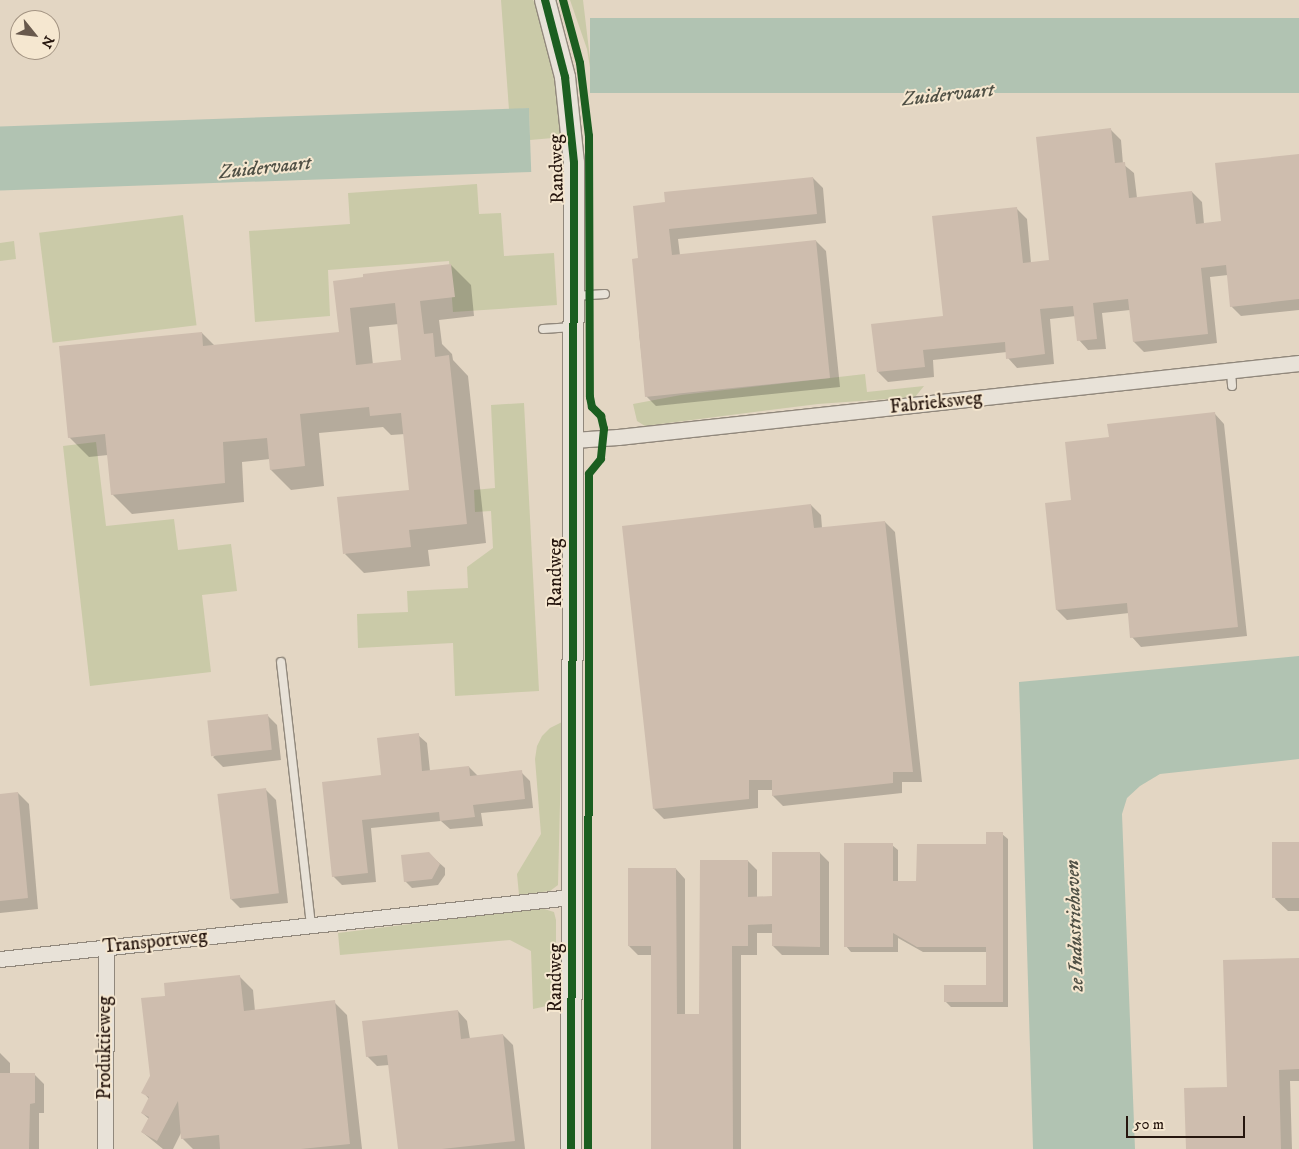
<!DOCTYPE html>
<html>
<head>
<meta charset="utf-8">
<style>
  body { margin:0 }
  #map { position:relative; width:1299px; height:1149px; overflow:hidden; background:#e3d6c3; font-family:"IM FELL DW Pica",serif }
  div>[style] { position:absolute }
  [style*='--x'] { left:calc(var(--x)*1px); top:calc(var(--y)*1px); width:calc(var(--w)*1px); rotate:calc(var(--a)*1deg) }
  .green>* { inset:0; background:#cacaa8; transform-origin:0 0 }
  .water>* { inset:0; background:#b1c3b2; transform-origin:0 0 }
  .shadow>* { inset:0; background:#0003 }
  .building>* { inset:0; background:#cebdae; transform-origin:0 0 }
  .roads { filter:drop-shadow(1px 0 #91887c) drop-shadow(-1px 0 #91887c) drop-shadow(0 1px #91887c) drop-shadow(0 -1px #91887c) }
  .lane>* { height:8px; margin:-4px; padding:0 4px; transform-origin:4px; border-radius:4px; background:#e8e2d8 }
  .street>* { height:15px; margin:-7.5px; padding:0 7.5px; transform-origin:7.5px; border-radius:7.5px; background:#e8e2d8 }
  .secondary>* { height:20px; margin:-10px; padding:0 10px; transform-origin:10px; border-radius:10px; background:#e8e2d8 }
  .cycleway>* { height:8px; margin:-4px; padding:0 4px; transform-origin:4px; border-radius:4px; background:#1b5e20 }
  span { translate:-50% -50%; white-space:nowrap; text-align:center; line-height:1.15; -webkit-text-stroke:4px #f5e7d0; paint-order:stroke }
  .street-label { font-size:19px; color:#26160e }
  .water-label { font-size:20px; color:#4f5045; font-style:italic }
  .north { position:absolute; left:10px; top:10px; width:50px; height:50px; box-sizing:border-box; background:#f5e7d0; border:1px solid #a29382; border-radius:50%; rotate:119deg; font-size:14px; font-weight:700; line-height:20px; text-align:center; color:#26160e }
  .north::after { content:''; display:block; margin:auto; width:18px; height:22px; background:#68594d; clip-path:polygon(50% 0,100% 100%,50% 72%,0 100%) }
  .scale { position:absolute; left:1126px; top:1116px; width:119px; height:22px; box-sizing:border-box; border:2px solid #26160e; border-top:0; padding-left:6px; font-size:15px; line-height:18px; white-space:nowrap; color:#26160e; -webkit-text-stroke:4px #f5e7d0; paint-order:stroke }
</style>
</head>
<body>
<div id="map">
  <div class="green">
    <i style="clip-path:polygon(501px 0,533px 0,543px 17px,560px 80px,564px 137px,530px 140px,529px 108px,509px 110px)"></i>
    <i style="clip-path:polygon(570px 0,583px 0,594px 92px,587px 49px)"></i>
    <i style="clip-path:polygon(477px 184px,479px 214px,501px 213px,504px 256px,554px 253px,557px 305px,453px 312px,449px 261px,328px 270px,330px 316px,255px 322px,249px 231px,350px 224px,348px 193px)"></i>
    <i style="left:183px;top:215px;width:111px;height:145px;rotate:83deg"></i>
    <i style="clip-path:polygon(14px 241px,16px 259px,0 261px,0 243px)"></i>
    <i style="clip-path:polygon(865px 374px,867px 392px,924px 386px,915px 397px,818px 404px,645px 426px,637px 421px,633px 404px,681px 395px)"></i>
    <i style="clip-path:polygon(524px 403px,539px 691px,455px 696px,453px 643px,358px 648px,357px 614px,408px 612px,407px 591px,468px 588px,467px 567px,493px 548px,491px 511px,475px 512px,474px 490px,495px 488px,491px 405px)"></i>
    <i style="clip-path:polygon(96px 442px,106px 526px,174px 519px,178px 550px,231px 544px,237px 591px,202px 595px,211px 672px,90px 686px,63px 446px)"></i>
    <i style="clip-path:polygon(562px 722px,558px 885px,550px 891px,519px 895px,517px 874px,541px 834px,535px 759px,537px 746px,542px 736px,550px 728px)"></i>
    <i style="clip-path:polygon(541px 908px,554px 912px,556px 920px,556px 1004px,533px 1009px,531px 951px,510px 940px,340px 955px,338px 933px)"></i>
  </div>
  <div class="water">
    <i style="left:1299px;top:18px;width:75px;height:709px;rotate:90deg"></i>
    <i style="left:529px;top:108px;width:64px;height:532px;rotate:88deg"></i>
    <i style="clip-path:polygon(1299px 656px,1299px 759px,1160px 774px,1140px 786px,1127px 798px,1122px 814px,1135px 1149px,1033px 1149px,1019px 682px)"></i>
  </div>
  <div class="shadow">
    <i style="clip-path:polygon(1111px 130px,1121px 140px,1123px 164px,1134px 173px,1137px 198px,1192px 192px,1202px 202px,1204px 224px,1222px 222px,1299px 155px,1299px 310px,1241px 316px,1231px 306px,1228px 275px,1210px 277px,1217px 343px,1144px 352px,1134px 342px,1130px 310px,1102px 313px,1106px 349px,1088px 350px,1079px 340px,1076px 316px,1050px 319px,1054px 364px,1017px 368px,1008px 358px,1007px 352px,933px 360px,934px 377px,888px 382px,878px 372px,944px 317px,1017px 209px,1027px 219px,1031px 263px,1051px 261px)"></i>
    <i style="clip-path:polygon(813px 178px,823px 188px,826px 223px,678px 239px,680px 255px,816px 241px,826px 251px,840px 387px,656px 406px,646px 396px,639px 332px,641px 332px,640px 259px,667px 203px)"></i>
    <i style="clip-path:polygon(evenodd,451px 265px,471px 285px,474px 316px,439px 320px,442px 344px,452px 354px,453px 360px,468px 376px,486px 543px,428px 550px,430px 566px,364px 573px,345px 554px,411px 491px,405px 434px,391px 435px,383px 427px,319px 433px,324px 486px,291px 490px,271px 470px,270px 459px,242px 462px,244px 502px,132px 514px,112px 494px,108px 455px,89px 457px,69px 437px,202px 333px,215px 346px,340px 333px,335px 282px,451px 265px,399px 324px,403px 362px,373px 365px,369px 327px,399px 324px)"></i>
    <i style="clip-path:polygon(1215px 414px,1224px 424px,1247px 636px,1141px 647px,1132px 637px,1129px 613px,1067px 620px,1057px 610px,1046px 504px,1072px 501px,1110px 438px)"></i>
    <i style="clip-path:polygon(811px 505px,821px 515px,822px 528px,885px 522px,895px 532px,922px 782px,902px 782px,902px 793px,783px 806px,773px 796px,773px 790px,758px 790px,758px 808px,664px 819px,654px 809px)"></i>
    <i style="clip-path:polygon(267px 715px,277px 725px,281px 760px,223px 767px,213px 757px)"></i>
    <i style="clip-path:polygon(418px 735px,427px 743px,430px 771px,469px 767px,478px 776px,521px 772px,530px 781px,533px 808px,481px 813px,483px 826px,450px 829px,441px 821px,371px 828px,376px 882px,342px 885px,333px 876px,383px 777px)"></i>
    <i style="clip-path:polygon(266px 790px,276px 800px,288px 903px,240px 908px,230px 898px)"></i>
    <i style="clip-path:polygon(18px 793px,29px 804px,38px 909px,0 913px,0 795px)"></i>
    <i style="clip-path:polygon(1002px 834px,1008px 839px,1008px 1007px,951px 1007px,945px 1001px,987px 986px,987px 952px,923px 952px,898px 938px,898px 952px,851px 952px,846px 946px,892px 845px,898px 850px,898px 882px,918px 882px,988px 845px)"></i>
    <i style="clip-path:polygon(1299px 843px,1299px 911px,1288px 911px,1275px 899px)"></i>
    <i style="clip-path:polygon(428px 853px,445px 868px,445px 875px,438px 885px,412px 888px,405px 881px)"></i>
    <i style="clip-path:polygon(820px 853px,829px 862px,829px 955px,782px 955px,773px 946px,773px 933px,757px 933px,757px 955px,741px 955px,741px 1149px,652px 1149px,653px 955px,638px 955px,629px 946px,676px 869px,685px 879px,685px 1015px,701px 1015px,748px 861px,757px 870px,757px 898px,773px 897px)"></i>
    <i style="clip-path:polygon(1299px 959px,1299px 1081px,1290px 1081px,1292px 1149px,1187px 1149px,1228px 1088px)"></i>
    <i style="clip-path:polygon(240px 977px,253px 990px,255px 1011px,334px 1002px,347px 1015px,362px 1149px,193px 1149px,182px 1138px,182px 1131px,173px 1149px,163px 1149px,142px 1132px,149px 1119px,142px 1113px,149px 1099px,143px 1092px,151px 1077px,167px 997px)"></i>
    <i style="clip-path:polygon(458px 1011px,467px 1021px,470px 1039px,503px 1035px,513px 1045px,525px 1149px,399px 1149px,389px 1065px,377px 1066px,367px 1056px)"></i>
    <i style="clip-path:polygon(0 1053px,10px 1063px,10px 1074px,34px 1074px,44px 1084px,44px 1113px,39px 1113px,39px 1149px,0 1149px)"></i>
  </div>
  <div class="building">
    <i style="clip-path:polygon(1111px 128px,1115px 163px,1125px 162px,1129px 198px,1192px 191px,1196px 224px,1221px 221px,1215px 163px,1299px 154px,1299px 299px,1230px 307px,1226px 265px,1201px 268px,1208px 334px,1133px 342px,1128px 299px,1093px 303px,1097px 339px,1077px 341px,1073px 306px,1040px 309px,1045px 354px,1006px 359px,1005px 342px,923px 350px,925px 367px,877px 372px,871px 324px,943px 316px,932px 216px,1017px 207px,1023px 263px,1049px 260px,1036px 137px)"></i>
    <i style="clip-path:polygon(813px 177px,817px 214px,669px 229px,672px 255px,816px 240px,830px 378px,645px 397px,632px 259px,638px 258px,633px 206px,665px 202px,664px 192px)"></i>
    <i style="clip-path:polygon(evenodd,451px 264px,455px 297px,420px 301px,424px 334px,433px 333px,435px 357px,449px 355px,467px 524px,409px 530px,411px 547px,343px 554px,337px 497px,409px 490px,401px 413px,370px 416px,369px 407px,300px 414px,305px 466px,270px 470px,267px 438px,223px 442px,225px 483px,111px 495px,105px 434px,68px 438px,59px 346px,202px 332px,203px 346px,339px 332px,333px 281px,363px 277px,363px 274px,451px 264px,395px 303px,401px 360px,356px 365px,350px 308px,395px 303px)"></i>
    <i style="clip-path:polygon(1215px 412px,1238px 627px,1130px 638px,1127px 603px,1056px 610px,1045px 503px,1071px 500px,1065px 442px,1109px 437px,1107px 424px)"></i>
    <i style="clip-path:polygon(811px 504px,814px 528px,885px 521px,913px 772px,893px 772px,893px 783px,772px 796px,772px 780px,749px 780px,749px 799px,653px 809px,622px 526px)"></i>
    <i style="left:268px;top:714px;width:36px;height:61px;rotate:84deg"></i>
    <i style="clip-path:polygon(419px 733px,422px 771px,469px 766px,470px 776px,522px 770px,525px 799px,473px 805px,475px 817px,440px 821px,439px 812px,362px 820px,368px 873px,332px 877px,322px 782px,381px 775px,377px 738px)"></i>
    <i style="left:266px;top:788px;width:106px;height:49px;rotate:83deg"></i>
    <i style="clip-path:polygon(18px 792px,28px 898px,0 901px,0 794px)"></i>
    <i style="clip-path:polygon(986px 832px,1003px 832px,1003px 1002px,944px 1002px,944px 985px,986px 985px,986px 947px,917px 947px,893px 933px,893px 947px,844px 947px,844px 843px,893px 843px,893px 881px,916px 881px,917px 844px,986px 844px)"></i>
    <i style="left:1299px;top:842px;width:56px;height:27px;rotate:90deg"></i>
    <i style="clip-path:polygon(429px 852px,440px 864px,432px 879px,404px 882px,401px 855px)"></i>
    <i style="clip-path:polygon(772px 852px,820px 852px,820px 947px,772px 946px,772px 924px,748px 925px,748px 946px,732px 946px,733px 1149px,651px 1149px,651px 946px,628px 946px,628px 868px,676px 868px,677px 1014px,699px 1014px,700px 860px,748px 860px,748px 897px,772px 896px)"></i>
    <i style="clip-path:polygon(1299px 958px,1299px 1069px,1279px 1070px,1281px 1149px,1186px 1149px,1184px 1088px,1227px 1087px,1223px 960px)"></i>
    <i style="clip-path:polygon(240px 975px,244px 1011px,335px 1000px,350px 1144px,301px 1149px,220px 1149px,219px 1135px,181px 1139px,178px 1101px,157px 1141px,141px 1132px,149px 1117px,141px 1113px,149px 1097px,141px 1093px,150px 1076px,141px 998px,165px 996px,164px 983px)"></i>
    <i style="clip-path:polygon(458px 1010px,461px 1039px,503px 1034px,515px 1141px,442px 1149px,398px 1149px,387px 1055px,366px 1057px,362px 1021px)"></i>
    <i style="clip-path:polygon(0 1073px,35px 1073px,35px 1103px,30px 1104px,29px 1149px,0 1149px)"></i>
  </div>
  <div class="roads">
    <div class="lane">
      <i style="--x:575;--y:296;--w:30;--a:-4"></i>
      <i style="--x:543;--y:329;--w:30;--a:-4"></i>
      <i style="--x:1231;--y:371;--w:15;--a:86"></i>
      <i style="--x:281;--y:662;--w:266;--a:83.5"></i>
    </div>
    <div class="street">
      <i style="--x:573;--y:440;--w:45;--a:-3.8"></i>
      <i style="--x:618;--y:437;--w:685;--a:-6.2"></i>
      <i style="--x:0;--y:959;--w:574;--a:-6.2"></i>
      <i style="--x:105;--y:1149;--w:202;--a:-89.7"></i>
    </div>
    <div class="secondary">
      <i style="--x:545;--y:0;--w:80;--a:75.4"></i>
      <i style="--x:565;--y:77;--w:86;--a:84"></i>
      <i style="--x:574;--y:163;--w:986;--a:90.17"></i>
    </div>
  </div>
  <div class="cycleway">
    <i style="--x:545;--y:0;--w:80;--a:75.4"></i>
    <i style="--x:565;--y:77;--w:86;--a:84"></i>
    <i style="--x:574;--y:163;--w:986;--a:90.17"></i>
    <i style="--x:563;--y:0;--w:65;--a:74.9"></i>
    <i style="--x:580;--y:63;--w:74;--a:83"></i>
    <i style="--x:589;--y:136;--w:261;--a:89.8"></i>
    <i style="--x:590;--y:397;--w:10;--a:79"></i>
    <i style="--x:592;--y:407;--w:13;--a:45"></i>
    <i style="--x:601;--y:416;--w:13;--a:77"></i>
    <i style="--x:604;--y:429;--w:30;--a:96"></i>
    <i style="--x:601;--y:459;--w:19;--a:129"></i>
    <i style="--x:589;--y:474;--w:675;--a:90.08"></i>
  </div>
  <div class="street-label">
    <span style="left:557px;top:169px;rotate:-92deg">Randweg</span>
    <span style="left:936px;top:403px;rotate:-6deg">Fabrieksweg</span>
    <span style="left:556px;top:573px;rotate:-90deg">Randweg</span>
    <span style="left:155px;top:942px;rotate:-6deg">Transportweg</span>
    <span style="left:556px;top:978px;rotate:-90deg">Randweg</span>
    <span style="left:105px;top:1048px;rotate:-90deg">Produktieweg</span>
  </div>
  <div class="water-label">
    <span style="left:948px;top:95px;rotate:-6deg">Zuidervaart</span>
    <span style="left:265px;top:168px;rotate:-6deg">Zuidervaart</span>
    <span style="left:1075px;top:926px;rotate:-92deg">2e Industriehaven</span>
  </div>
  <div class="north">N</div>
  <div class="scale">50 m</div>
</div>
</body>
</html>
